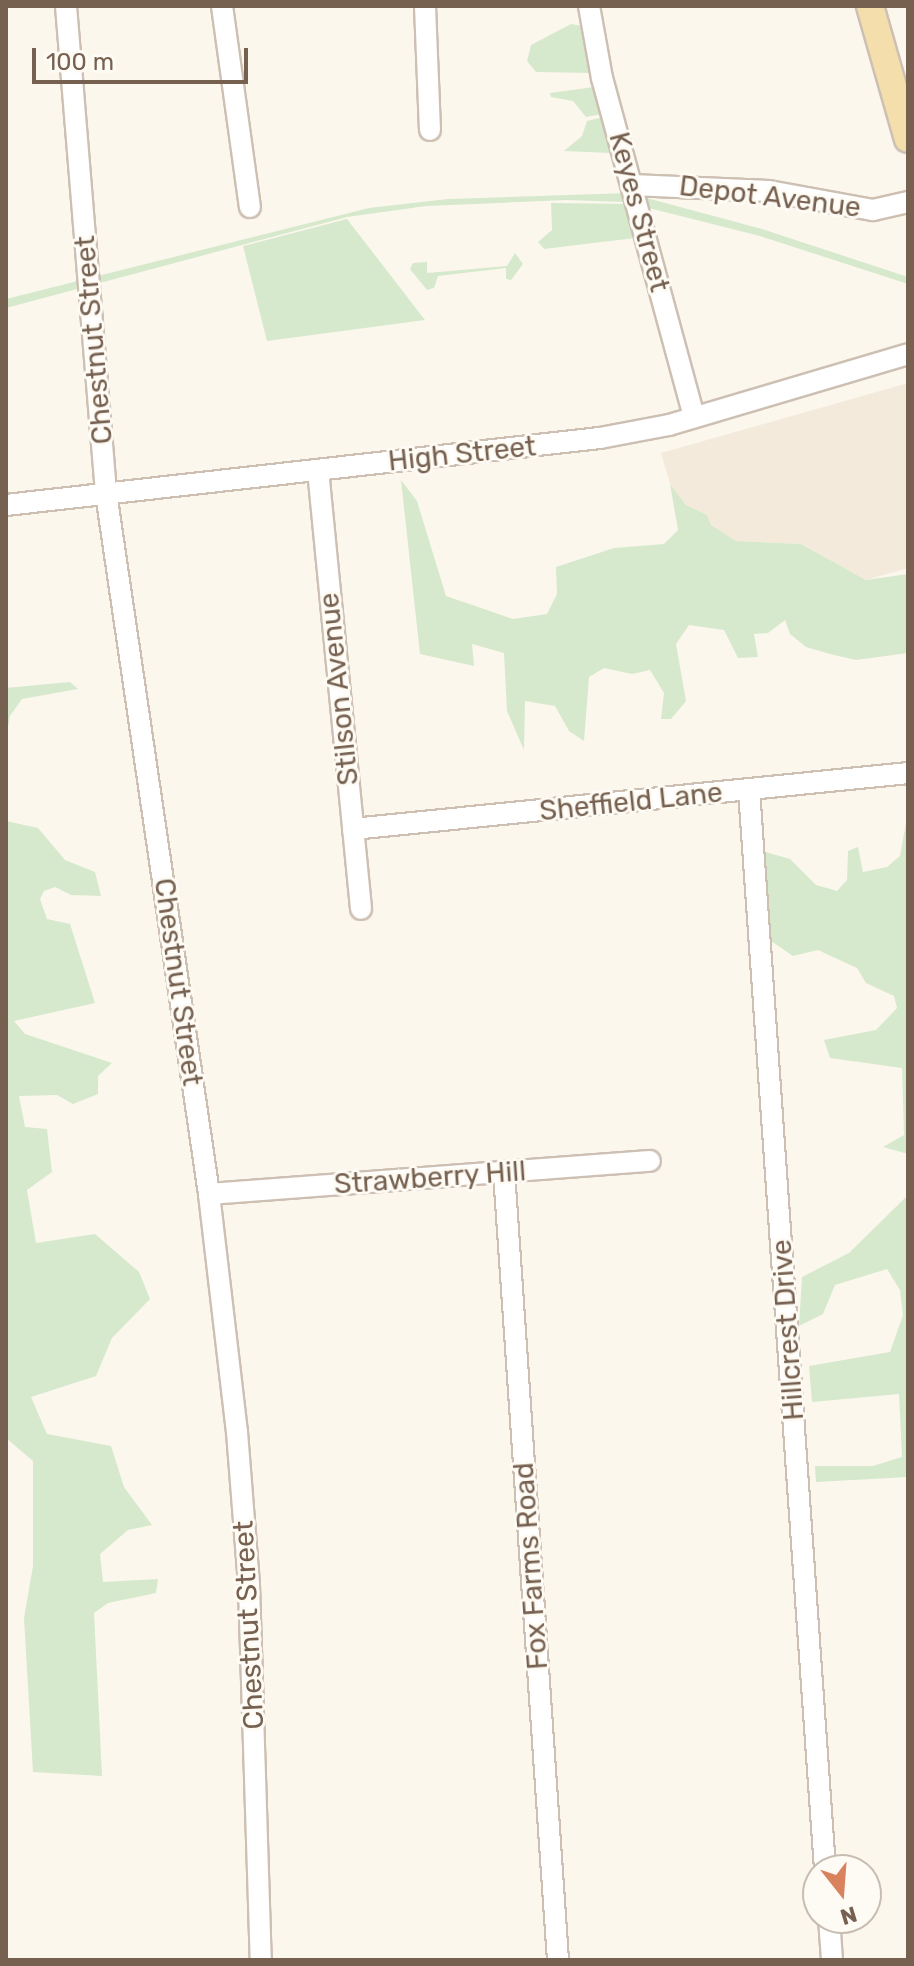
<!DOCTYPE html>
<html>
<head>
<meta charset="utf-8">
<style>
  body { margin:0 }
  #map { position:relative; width:914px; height:1966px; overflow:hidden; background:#fbf7ed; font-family:Rubik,sans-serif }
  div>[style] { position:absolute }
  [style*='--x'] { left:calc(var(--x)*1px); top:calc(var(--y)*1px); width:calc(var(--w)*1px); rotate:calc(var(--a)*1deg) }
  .residential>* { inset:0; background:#f3eadc }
  .green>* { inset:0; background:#d6e9cc }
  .roads { filter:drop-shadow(2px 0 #cdc0b3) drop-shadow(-2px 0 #cdc0b3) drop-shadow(0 2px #cdc0b3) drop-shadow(0 -2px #cdc0b3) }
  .minor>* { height:20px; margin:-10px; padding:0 10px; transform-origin:10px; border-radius:10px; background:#fff }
  .major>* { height:26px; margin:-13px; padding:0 13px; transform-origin:13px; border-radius:13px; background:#f3deac }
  span { translate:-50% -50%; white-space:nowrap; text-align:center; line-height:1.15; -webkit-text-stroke:6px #fefbf4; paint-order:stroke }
  .street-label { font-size:28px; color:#766151 }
  .frame { position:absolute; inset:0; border:8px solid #766151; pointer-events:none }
  .north { position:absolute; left:802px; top:1854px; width:80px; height:80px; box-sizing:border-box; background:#fefbf4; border:2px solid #c8bdb3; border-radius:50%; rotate:163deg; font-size:22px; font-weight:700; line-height:32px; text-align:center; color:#766151 }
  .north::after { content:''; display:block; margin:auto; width:28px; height:36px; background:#d9825e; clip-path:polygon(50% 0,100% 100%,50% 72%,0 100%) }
  .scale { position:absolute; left:32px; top:48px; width:216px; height:36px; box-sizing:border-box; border:4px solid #766151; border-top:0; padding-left:10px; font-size:24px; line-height:28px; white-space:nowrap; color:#766151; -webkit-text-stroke:6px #fefbf4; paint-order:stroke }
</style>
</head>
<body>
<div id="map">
  <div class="residential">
    <i style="clip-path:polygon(908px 383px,908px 568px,866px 580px,801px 544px,736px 541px,711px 525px,707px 515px,686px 505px,670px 484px,661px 453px)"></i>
  </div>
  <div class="green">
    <i style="clip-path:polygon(571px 24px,583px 26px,592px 73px,536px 72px,527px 61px,531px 45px)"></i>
    <i style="clip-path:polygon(594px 87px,602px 114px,586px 117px,573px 101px,551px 97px,550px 93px)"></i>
    <i style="clip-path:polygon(603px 117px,611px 153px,564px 151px,582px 136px,587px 121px)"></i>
    <i style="clip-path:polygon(628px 193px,762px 229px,908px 277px,908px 284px,760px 236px,625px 202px,566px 200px,426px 206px,347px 217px,6px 308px,6px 299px,369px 208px,448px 199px)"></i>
    <i style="clip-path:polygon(551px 203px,627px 204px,635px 238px,544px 249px,538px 242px,552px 230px)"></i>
    <i style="clip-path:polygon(347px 219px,425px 320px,267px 341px,243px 246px)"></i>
    <i style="clip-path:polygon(515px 253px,523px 264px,511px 280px,506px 279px,506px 268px,438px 276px,434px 288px,427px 290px,410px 269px,413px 263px,427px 262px,427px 273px,507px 266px)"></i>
    <i style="clip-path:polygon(401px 480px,417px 501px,446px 596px,513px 619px,547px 614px,557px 594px,556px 567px,614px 548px,664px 544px,678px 530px,670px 484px,686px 505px,707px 515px,711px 525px,736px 541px,801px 544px,866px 580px,908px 574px,908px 653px,856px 660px,830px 654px,806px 647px,790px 634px,785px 620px,768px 633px,754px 634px,758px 657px,738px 658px,724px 630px,689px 625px,676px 644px,686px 701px,671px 719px,661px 719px,664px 693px,650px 670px,632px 674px,604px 668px,589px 677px,584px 741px,569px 731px,555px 706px,525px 701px,524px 750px,507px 711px,504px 653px,472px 644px,474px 666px,420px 654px)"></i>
    <i style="clip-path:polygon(70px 682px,78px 689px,22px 699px,10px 716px,6px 737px,6px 688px)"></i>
    <i style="clip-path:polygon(908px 812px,908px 1154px,883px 1147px,904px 1135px,902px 1068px,830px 1058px,824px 1040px,876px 1030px,897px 1008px,894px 996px,866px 983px,857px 968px,818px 950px,793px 956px,771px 941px,762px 851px,790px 859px,816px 885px,837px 891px,847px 880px,848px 851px,858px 847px,863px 872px,887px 867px,900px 856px)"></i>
    <i style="clip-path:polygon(6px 821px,38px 828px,65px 860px,95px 872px,101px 896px,71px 895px,55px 887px,44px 891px,40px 899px,47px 919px,70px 924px,95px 1003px,14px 1021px,25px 1034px,112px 1063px,98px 1076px,98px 1094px,73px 1104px,57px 1095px,19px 1096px,25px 1127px,47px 1129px,52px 1172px,27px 1190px,36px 1243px,95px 1234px,139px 1272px,150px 1299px,112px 1338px,96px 1376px,31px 1397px,47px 1434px,111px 1446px,124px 1487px,152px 1525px,128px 1530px,100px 1554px,103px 1582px,158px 1579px,156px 1593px,108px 1603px,94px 1613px,102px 1776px,33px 1772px,24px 1618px,33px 1566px,33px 1461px,6px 1438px)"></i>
    <i style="clip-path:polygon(908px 1195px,908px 1477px,816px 1482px,815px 1466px,873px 1466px,902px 1457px,899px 1394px,812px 1402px,809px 1366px,890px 1352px,903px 1315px,900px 1290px,887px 1269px,835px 1285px,823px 1314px,799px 1326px,802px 1277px,849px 1253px)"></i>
  </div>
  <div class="roads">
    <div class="minor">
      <i style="--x:66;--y:6;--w:489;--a:85.3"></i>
      <i style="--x:106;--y:493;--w:709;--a:81.64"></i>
      <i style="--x:209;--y:1194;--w:240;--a:83.3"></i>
      <i style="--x:237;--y:1432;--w:154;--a:85.5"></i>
      <i style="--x:249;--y:1586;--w:374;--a:88.2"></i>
      <i style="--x:222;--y:6;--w:203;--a:82.1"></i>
      <i style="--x:425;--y:6;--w:124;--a:87.7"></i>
      <i style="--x:589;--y:6;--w:73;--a:79.8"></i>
      <i style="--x:602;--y:78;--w:351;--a:74.8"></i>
      <i style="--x:632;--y:185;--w:137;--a:2.5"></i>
      <i style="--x:769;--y:191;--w:106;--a:10.4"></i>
      <i style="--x:873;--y:210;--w:36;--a:-13"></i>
      <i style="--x:318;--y:470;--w:441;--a:84.4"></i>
      <i style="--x:6;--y:505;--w:598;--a:-6.44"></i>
      <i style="--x:600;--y:438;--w:70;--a:-10.7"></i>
      <i style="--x:669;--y:425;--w:249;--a:-16.5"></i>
      <i style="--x:749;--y:790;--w:1083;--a:85.97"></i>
      <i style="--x:353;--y:829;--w:558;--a:-5.76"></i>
      <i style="--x:504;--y:1172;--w:790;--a:86.08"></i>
      <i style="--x:209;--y:1194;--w:442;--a:-4.3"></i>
      <i style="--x:829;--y:1918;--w:42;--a:85.9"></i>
    </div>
    <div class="major">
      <i style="--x:870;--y:6;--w:138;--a:74.1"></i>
    </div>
  </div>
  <div class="street-label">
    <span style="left:770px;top:197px;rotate:7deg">Depot Avenue</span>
    <span style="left:639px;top:212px;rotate:75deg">Keyes Street</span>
    <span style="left:94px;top:340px;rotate:-95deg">Chestnut Street</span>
    <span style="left:462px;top:454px;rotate:-6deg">High Street</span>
    <span style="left:339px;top:689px;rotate:-96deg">Stilson Avenue</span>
    <span style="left:631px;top:802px;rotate:-6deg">Sheffield Lane</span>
    <span style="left:178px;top:982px;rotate:82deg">Chestnut Street</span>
    <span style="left:430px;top:1178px;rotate:-4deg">Strawberry Hill</span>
    <span style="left:788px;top:1330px;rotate:-94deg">Hillcrest Drive</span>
    <span style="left:531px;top:1566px;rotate:-94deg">Fox Farms Road</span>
    <span style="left:249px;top:1625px;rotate:-93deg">Chestnut Street</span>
  </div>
  <div class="frame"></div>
  <div class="north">N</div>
  <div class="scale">100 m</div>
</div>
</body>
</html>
